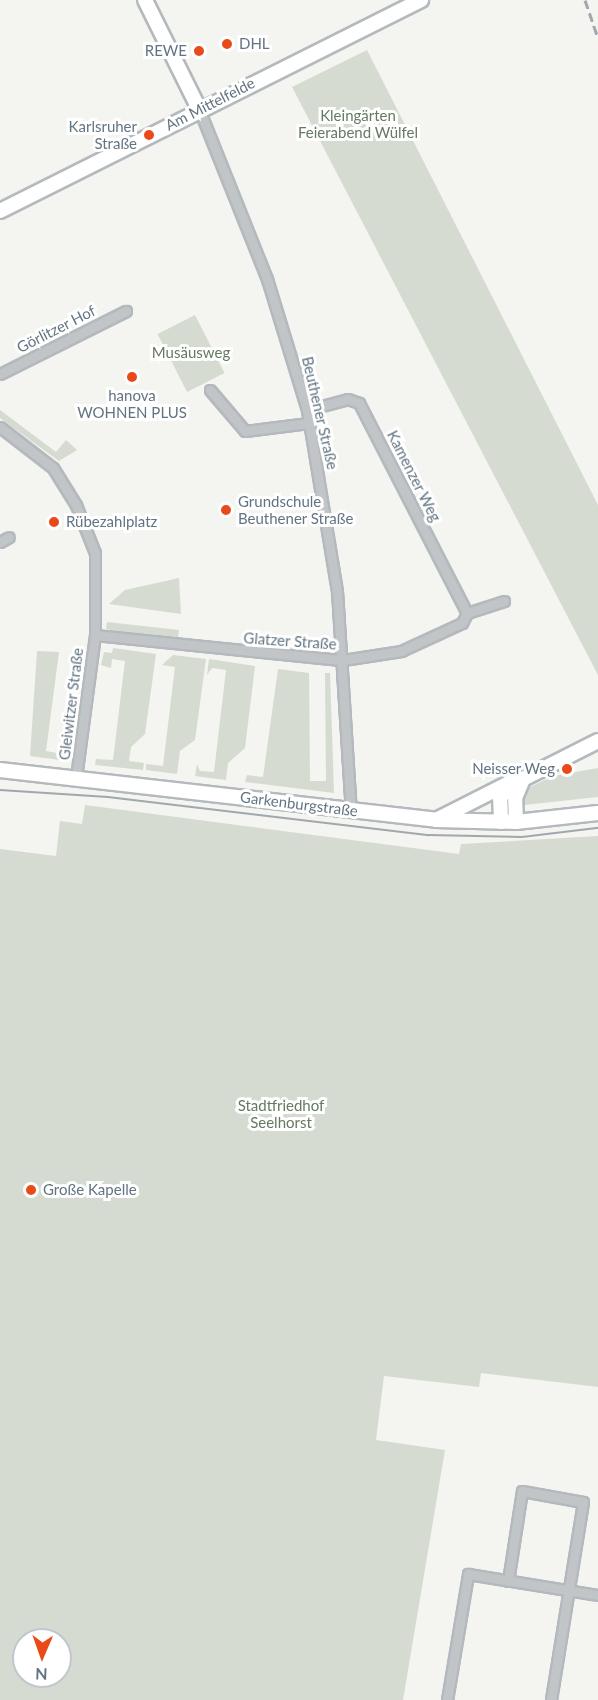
<!DOCTYPE html>
<html>
<head>
<meta charset="utf-8">
<style>
  body { margin:0 }
  #map { position:relative; width:598px; height:1700px; overflow:hidden; background:#f4f4f0; font-family:Lato,sans-serif }
  div>[style] { position:absolute }
  [style*='--x'] { left:calc(var(--x)*1px); top:calc(var(--y)*1px); width:calc(var(--w)*1px); rotate:calc(var(--a)*1deg) }
  .green>* { inset:0; background:#d5dbd0; transform-origin:0 0 }
  .roads { filter:drop-shadow(2px 0 #b3b9bd) drop-shadow(-2px 0 #b3b9bd) drop-shadow(0 2px #b3b9bd) drop-shadow(0 -2px #b3b9bd) }
  .street>* { height:9px; margin:-4.5px; padding:0 4.5px; transform-origin:4.5px; border-radius:4.5px; background:#c1c5c8 }
  .secondary>* { height:14px; margin:-7px; padding:0 7px; transform-origin:7px; border-radius:7px; background:#fff }
  .tram>* { height:1.5px; margin:-0.75px; padding:0 0.75px; transform-origin:0.75px; border-radius:0.75px; background:#a1a8ad }
  .rail>* { height:3px; margin-top:-1.5px; transform-origin:0; background:repeating-linear-gradient(90deg,#a1a8ad 0 9px,transparent 0 13.5px) }
  .dots>* { width:16px; height:16px; translate:-50% -50%; box-sizing:border-box; border:3px solid #fff; border-radius:50% }
  span { translate:-50% -50%; white-space:nowrap; text-align:center; line-height:1.15; -webkit-text-stroke:6px #fff; paint-order:stroke }
  .poi-label { font-size:15px; color:#627482 }
  .left { translate:0 -50%; text-align:left }
  .right { translate:-100% -50%; text-align:right }
  .street-label { font-size:15px; color:#627482 }
  .park-label { font-size:15px; color:#667961 }
  .north { position:absolute; left:12px; top:1628px; width:60px; height:60px; box-sizing:border-box; background:#fff; border:2px solid #c0c7cd; border-radius:50%; rotate:182deg; font-size:16px; font-weight:700; line-height:24px; text-align:center; color:#627482 }
  .north::after { content:''; display:block; margin:auto; width:21px; height:27px; background:#ea4919; clip-path:polygon(50% 0,100% 100%,50% 72%,0 100%) }
</style>
</head>
<body>
<div id="map">
  <div class="green">
    <i style="clip-path:polygon(367px 50px,598px 505px,598px 675px,292px 87px)"></i>
    <i style="left:195px;top:315px;width:65px;height:42px;rotate:63deg"></i>
    <i style="clip-path:polygon(0 410px,56px 452px,66px 440px,77px 450px,59px 461px,0 418px)"></i>
    <i style="clip-path:polygon(179px 578px,181px 614px,109px 604px,125px 590px)"></i>
    <i style="clip-path:polygon(107px 622px,179px 630px,178px 637px,116px 631px,106px 629px)"></i>
    <i style="clip-path:polygon(113px 648px,156px 654px,145px 734px,131px 747px,129px 761px,144px 763px,143px 770px,95px 765px,96px 759px,113px 760px,125px 661px,112px 659px,111px 668px,101px 665px,104px 652px,112px 653px)"></i>
    <i style="clip-path:polygon(37px 651px,59px 652px,46px 751px,67px 755px,67px 761px,30px 756px)"></i>
    <i style="clip-path:polygon(173px 655px,206px 659px,195px 740px,180px 751px,177px 774px,146px 770px,146px 764px,163px 766px,175px 667px,162px 665px)"></i>
    <i style="clip-path:polygon(209px 659px,255px 666px,245px 748px,228px 763px,226px 780px,195px 776px,197px 764px,200px 771px,214px 772px,226px 670px,212px 668px,207px 675px)"></i>
    <i style="clip-path:polygon(278px 669px,309px 673px,310px 781px,326px 781px,325px 673px,330px 673px,334px 793px,245px 782px,247px 775px,263px 777px)"></i>
    <i style="clip-path:polygon(598px 768px,598px 797px,524px 805px,521px 801px,524px 790px,553px 776px)"></i>
    <i style="clip-path:polygon(evenodd,85px 805px,459px 854px,461px 844px,598px 836px,598px 1387px,481px 1373px,479px 1387px,384px 1376px,376px 1440px,445px 1450px,403px 1700px,0 1700px,0 849px,56px 856px,60px 821px,82px 824px,85px 805px,24px 1640px,60px 1640px,60px 1676px,24px 1676px,24px 1640px)"></i>
  </div>
  <div class="roads">
    <div class="street">
      <i style="--x:199;--y:109;--w:183;--a:68.2"></i>
      <i style="--x:267;--y:279;--w:137;--a:73"></i>
      <i style="--x:307;--y:410;--w:183;--a:80.6"></i>
      <i style="--x:337;--y:591;--w:220;--a:86.4"></i>
      <i style="--x:0;--y:374;--w:141;--a:-26.6"></i>
      <i style="--x:210;--y:390;--w:54;--a:49.5"></i>
      <i style="--x:245;--y:431;--w:64;--a:-7.1"></i>
      <i style="--x:307;--y:410;--w:42;--a:-15"></i>
      <i style="--x:348;--y:399;--w:12;--a:20"></i>
      <i style="--x:359;--y:403;--w:236;--a:62.8"></i>
      <i style="--x:0;--y:427;--w:67;--a:37.7"></i>
      <i style="--x:53;--y:468;--w:44;--a:58.1"></i>
      <i style="--x:76;--y:505;--w:52;--a:68.4"></i>
      <i style="--x:95;--y:553;--w:82;--a:90"></i>
      <i style="--x:95;--y:635;--w:143;--a:97.6"></i>
      <i style="--x:0;--y:542;--w:10;--a:-29"></i>
      <i style="--x:95;--y:635;--w:249;--a:5.8"></i>
      <i style="--x:343;--y:660;--w:59;--a:-8.8"></i>
      <i style="--x:401;--y:651;--w:67;--a:-24.7"></i>
      <i style="--x:462;--y:623;--w:11;--a:-63"></i>
      <i style="--x:467;--y:613;--w:39;--a:-18"></i>
      <i style="--x:508;--y:1581;--w:91;--a:-81.2"></i>
      <i style="--x:522;--y:1491;--w:62;--a:10.2"></i>
      <i style="--x:583;--y:1502;--w:201;--a:99.2"></i>
      <i style="--x:447;--y:1700;--w:128;--a:-80.5"></i>
      <i style="--x:468;--y:1574;--w:132;--a:9.2"></i>
    </div>
    <div class="secondary">
      <i style="--x:145;--y:0;--w:122;--a:63.6"></i>
      <i style="--x:0;--y:211;--w:471;--a:-26.6"></i>
      <i style="--x:0;--y:770;--w:439;--a:6.5"></i>
      <i style="--x:436;--y:820;--w:80;--a:1.4"></i>
      <i style="--x:516;--y:822;--w:82;--a:-6.3"></i>
      <i style="--x:436;--y:820;--w:84;--a:-26.9"></i>
      <i style="--x:501;--y:822;--w:24;--a:-92"></i>
      <i style="--x:500;--y:798;--w:13;--a:-58"></i>
      <i style="--x:507;--y:787;--w:102;--a:-26.8"></i>
      <i style="--x:516;--y:822;--w:24;--a:-92"></i>
      <i style="--x:515;--y:798;--w:21;--a:-67"></i>
    </div>
  </div>
  <div class="tram">
    <i style="--x:0;--y:790;--w:108;--a:3.7"></i>
    <i style="--x:108;--y:797;--w:323;--a:6.8"></i>
    <i style="--x:429;--y:835;--w:93;--a:1.2"></i>
    <i style="--x:522;--y:837;--w:77;--a:-6.8"></i>
  </div>
  <div class="rail">
    <i style="--x:585;--y:0;--w:40;--a:71.1"></i>
  </div>
  <div class="dots">
    <i style="left:227px;top:44px;background:#ea4919"></i>
    <i style="left:199px;top:51px;background:#ea4919"></i>
    <i style="left:149px;top:135px;background:#ea4919"></i>
    <i style="left:132px;top:377px;background:#ea4919"></i>
    <i style="left:226px;top:510px;background:#ea4919"></i>
    <i style="left:54px;top:522px;background:#ea4919"></i>
    <i style="left:567px;top:769px;background:#ea4919"></i>
    <i style="left:31px;top:1190px;background:#ea4919"></i>
  </div>
  <div class="poi-label">
    <span class="left" style="left:239px;top:44px">DHL</span>
    <span class="right" style="left:187px;top:51px">REWE</span>
    <span class="right" style="left:137px;top:135px">Karlsruher<br>Straße</span>
    <span style="left:132px;top:404px">hanova<br>WOHNEN PLUS</span>
    <span class="left" style="left:238px;top:510px">Grundschule<br>Beuthener Straße</span>
    <span class="left" style="left:66px;top:522px">Rübezahlplatz</span>
    <span class="right" style="left:555px;top:769px">Neisser Weg</span>
    <span class="left" style="left:43px;top:1190px">Große Kapelle</span>
  </div>
  <div class="street-label">
    <span style="left:210px;top:104px;rotate:-27deg">Am Mittelfelde</span>
    <span style="left:56px;top:329px;rotate:-27deg">Görlitzer Hof</span>
    <span style="left:320px;top:413px;rotate:77deg">Beuthener Straße</span>
    <span style="left:414px;top:476px;rotate:63deg">Kamenzer Weg</span>
    <span style="left:290px;top:641px;rotate:4deg">Glatzer Straße</span>
    <span style="left:71px;top:704px;rotate:-83deg">Gleiwitzer Straße</span>
    <span style="left:299px;top:804px;rotate:7deg">Garkenburgstraße</span>
  </div>
  <div class="park-label">
    <span style="left:358px;top:124px">Kleingärten<br>Feierabend Wülfel</span>
    <span style="left:191px;top:353px">Musäusweg</span>
    <span style="left:281px;top:1114px">Stadtfriedhof<br>Seelhorst</span>
  </div>
  <div class="north">N</div>
</div>
</body>
</html>
